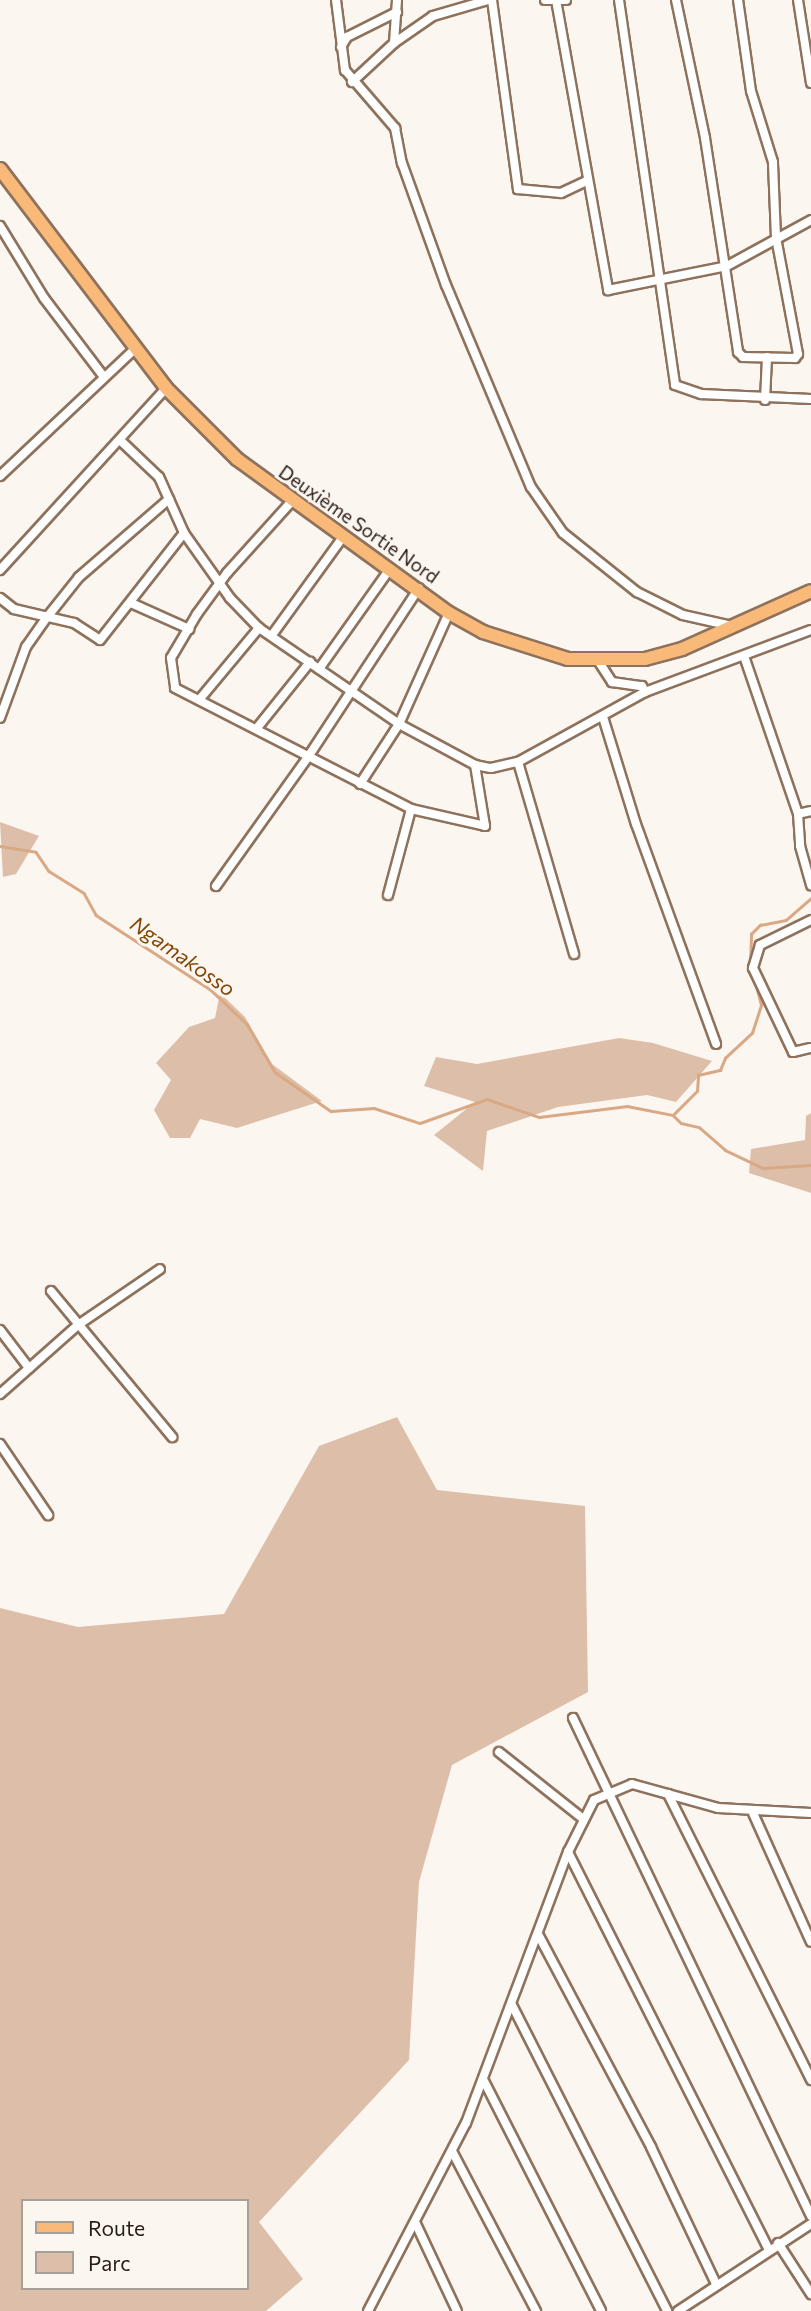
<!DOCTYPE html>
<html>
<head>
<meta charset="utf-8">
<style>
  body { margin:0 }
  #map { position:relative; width:811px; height:2311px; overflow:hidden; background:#fcf6f1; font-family:Commissioner,sans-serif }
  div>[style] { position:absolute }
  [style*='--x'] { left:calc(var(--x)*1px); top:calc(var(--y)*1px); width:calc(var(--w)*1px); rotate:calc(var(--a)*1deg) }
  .green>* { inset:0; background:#ddbfa9 }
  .stream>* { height:2.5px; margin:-1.25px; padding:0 1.25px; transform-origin:1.25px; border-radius:1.25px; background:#d9a884 }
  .roads { filter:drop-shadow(2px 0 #8e725c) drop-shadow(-2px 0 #8e725c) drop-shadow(0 2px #8e725c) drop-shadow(0 -2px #8e725c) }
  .street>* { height:8px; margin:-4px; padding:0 4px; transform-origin:4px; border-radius:4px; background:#fff }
  .primary>* { height:12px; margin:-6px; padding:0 6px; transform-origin:6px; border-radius:6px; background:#f9b979 }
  span { translate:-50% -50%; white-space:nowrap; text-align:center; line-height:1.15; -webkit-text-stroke:6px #fcf6f1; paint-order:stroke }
  .street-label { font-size:19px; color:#281d14 }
  .water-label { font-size:21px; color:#824607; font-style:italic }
  .legend { position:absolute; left:21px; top:2199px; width:228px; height:91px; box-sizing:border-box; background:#fcf6f1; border:2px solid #a79f99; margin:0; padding:9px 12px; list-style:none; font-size:21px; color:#281d14 }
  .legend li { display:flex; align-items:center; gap:14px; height:35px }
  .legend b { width:35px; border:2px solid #a79f99 }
</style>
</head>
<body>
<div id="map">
  <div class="green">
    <i style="clip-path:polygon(0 822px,39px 836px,16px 874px,3px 877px)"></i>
    <i style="clip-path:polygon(220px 993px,245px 1017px,272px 1064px,322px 1101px,237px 1128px,200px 1119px,190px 1138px,170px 1138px,154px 1110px,171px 1080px,156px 1063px,189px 1027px,215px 1018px)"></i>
    <i style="clip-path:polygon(619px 1038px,653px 1043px,712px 1061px,676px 1102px,647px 1095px,558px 1107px,487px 1131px,483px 1171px,434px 1135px,475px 1102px,424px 1086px,436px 1057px,477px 1064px)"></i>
    <i style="clip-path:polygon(811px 1113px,811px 1193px,749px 1173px,751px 1149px,805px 1140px,806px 1116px)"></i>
    <i style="clip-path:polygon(evenodd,397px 1417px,437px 1490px,585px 1506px,588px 1692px,452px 1765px,419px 1882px,409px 2060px,259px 2222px,303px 2279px,266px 2311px,0 2311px,0 1608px,78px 1627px,224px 1614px,319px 1446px,397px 1417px,23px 2201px,247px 2201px,247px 2288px,23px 2288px,23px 2201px)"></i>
  </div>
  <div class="stream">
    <i style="--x:0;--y:846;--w:36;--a:9"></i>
    <i style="--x:36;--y:852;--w:23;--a:56"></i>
    <i style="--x:49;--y:871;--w:41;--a:32.2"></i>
    <i style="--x:84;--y:893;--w:25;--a:61"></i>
    <i style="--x:96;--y:915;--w:137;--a:33.1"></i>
    <i style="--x:211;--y:990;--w:50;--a:43.4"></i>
    <i style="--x:247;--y:1024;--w:56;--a:59.7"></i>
    <i style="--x:275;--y:1072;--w:68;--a:34.9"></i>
    <i style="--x:331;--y:1111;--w:43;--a:-4"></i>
    <i style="--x:374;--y:1108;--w:48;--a:18.1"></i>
    <i style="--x:420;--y:1123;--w:71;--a:-19.7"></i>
    <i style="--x:487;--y:1099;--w:55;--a:19.1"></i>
    <i style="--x:539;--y:1117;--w:89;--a:-7.1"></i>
    <i style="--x:627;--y:1106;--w:47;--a:11.1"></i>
    <i style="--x:673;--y:1115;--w:11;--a:45"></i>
    <i style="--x:681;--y:1123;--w:18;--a:13"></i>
    <i style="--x:699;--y:1127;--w:35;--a:41"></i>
    <i style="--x:725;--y:1150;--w:42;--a:25.3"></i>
    <i style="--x:763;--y:1168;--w:48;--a:-3.6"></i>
    <i style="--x:750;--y:966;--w:32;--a:-88"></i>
    <i style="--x:751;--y:934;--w:13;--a:-45"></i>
    <i style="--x:760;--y:925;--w:26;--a:-11"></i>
    <i style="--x:786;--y:920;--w:33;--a:-41"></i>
    <i style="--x:673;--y:1115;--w:34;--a:-45"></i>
    <i style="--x:697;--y:1091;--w:16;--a:-86"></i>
    <i style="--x:698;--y:1075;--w:23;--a:-13"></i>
    <i style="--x:720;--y:1070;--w:13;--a:-67"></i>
    <i style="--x:725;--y:1058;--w:37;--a:-43"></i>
    <i style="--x:752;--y:1033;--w:29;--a:-72"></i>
    <i style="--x:761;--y:1005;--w:30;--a:-105"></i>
  </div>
  <div class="roads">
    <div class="street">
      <i style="--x:336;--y:0;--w:71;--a:82.7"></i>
      <i style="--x:345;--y:70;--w:77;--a:49.2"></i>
      <i style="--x:395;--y:128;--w:36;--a:79"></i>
      <i style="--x:402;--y:163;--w:130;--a:70.2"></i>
      <i style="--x:446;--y:285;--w:219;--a:67.2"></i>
      <i style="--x:531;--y:487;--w:56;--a:55.2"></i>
      <i style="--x:563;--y:533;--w:95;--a:38.6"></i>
      <i style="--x:637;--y:592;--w:51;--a:26.6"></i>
      <i style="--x:683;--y:615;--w:50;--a:12.7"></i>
      <i style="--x:492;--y:0;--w:191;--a:82.2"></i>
      <i style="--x:518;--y:189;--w:43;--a:5.3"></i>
      <i style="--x:561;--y:193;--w:29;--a:-25"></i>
      <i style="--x:545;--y:0;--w:21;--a:0"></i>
      <i style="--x:556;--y:0;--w:295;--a:79.8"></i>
      <i style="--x:608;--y:290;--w:121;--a:-11.4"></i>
      <i style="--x:727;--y:266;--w:96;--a:-28.7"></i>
      <i style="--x:619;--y:0;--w:389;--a:81.7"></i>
      <i style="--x:675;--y:385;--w:28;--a:19"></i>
      <i style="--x:701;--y:394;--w:110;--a:2.6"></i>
      <i style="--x:676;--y:0;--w:141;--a:78.1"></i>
      <i style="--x:705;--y:138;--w:217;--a:81.2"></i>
      <i style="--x:738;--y:352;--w:7;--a:45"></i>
      <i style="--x:743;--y:357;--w:52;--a:1.1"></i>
      <i style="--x:795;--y:358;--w:5;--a:-53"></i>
      <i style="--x:798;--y:354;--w:118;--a:-100.7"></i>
      <i style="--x:776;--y:238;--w:76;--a:-92.3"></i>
      <i style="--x:773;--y:162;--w:74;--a:-107.2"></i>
      <i style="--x:751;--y:91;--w:92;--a:-98.1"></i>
      <i style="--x:798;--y:0;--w:84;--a:81.1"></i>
      <i style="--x:394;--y:43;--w:43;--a:-86"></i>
      <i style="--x:341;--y:47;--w:12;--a:-59"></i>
      <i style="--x:347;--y:37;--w:56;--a:-26.6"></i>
      <i style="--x:352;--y:82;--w:57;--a:-42.9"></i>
      <i style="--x:394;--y:43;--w:47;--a:-34.7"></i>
      <i style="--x:433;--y:16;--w:57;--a:-16.2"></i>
      <i style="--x:0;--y:226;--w:84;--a:58.6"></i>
      <i style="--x:44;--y:298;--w:99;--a:52.8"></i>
      <i style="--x:765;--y:400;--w:43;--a:-87.3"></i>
      <i style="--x:121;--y:441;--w:52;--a:43.5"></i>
      <i style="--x:159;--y:477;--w:61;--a:65.9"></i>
      <i style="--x:184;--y:533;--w:80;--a:54.7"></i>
      <i style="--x:230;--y:598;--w:42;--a:46"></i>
      <i style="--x:259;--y:628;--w:170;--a:34.4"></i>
      <i style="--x:399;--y:724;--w:86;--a:28.3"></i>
      <i style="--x:475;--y:765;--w:16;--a:11"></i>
      <i style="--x:491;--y:768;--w:28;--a:-13"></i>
      <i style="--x:518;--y:762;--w:145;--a:-28.9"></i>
      <i style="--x:645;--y:692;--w:177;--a:-20.5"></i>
      <i style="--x:0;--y:476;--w:185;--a:-43.3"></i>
      <i style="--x:292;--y:501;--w:97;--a:132.1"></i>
      <i style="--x:227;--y:573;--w:51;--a:126.2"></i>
      <i style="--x:197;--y:614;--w:51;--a:120.6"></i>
      <i style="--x:171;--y:658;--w:30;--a:82"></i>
      <i style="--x:175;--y:688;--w:265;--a:27.1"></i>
      <i style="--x:411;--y:809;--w:76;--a:12.9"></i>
      <i style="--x:485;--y:826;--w:62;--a:-99.3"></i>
      <i style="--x:0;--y:570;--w:246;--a:-47.6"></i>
      <i style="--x:0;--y:598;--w:18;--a:38"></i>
      <i style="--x:14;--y:609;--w:62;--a:13.1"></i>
      <i style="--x:74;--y:623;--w:31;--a:33"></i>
      <i style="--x:100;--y:640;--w:136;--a:-51.9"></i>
      <i style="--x:131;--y:603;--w:64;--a:24.1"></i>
      <i style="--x:272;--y:635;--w:121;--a:-54.1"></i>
      <i style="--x:744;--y:656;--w:167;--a:71.1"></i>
      <i style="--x:599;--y:662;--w:24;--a:57"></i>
      <i style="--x:612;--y:682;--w:30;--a:8"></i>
      <i style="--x:642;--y:686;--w:7;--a:63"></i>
      <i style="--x:319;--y:669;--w:121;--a:-54.7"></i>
      <i style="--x:199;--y:700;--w:94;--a:-50.2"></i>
      <i style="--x:603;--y:717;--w:112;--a:72.9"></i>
      <i style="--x:636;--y:824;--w:234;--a:70"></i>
      <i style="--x:0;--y:718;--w:76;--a:-69.9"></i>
      <i style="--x:26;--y:647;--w:38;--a:-55"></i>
      <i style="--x:48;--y:616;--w:50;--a:-51.5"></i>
      <i style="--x:79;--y:577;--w:119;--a:-40.9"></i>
      <i style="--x:257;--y:728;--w:85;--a:-51.2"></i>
      <i style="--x:518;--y:762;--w:200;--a:73.7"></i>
      <i style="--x:360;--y:784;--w:72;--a:-57"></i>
      <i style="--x:399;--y:724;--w:122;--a:-65.8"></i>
      <i style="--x:811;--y:811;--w:13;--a:167"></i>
      <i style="--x:798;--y:814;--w:32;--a:86"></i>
      <i style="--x:800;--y:846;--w:41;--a:74.2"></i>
      <i style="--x:216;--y:886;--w:158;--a:-54.5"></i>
      <i style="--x:308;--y:757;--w:202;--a:-56.7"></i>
      <i style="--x:388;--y:895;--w:89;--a:-75"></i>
      <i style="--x:811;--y:920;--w:57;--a:153.9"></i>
      <i style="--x:760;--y:945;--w:24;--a:107"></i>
      <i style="--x:753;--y:968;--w:93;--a:64.5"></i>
      <i style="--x:793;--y:1052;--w:18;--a:-13"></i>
      <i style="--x:51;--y:1291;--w:190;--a:50.3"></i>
      <i style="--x:0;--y:1330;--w:48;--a:52.7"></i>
      <i style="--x:0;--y:1394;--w:104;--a:-41.5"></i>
      <i style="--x:78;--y:1325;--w:99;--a:-34.3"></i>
      <i style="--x:0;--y:1444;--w:86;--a:55.9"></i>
      <i style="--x:573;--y:1718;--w:552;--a:64.46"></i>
      <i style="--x:499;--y:1752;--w:106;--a:38.5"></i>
      <i style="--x:668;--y:1794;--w:320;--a:63.4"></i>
      <i style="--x:753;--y:1813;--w:141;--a:65.8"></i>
      <i style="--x:568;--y:1852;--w:446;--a:63.2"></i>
      <i style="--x:539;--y:1936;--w:239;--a:62"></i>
      <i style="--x:651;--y:2147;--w:152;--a:64.6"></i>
      <i style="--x:512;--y:2005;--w:343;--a:63.1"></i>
      <i style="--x:483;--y:2079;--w:260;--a:63"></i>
      <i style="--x:452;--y:2151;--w:181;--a:62.3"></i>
      <i style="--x:416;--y:2224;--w:96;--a:64.8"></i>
      <i style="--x:778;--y:2243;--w:61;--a:57.1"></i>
      <i style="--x:368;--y:2311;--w:212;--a:-62.5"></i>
      <i style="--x:466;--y:2123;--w:290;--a:-69.4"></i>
      <i style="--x:568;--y:1852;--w:58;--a:-63.4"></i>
      <i style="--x:594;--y:1800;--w:41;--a:-22.8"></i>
      <i style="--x:632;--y:1784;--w:89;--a:15.6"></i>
      <i style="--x:718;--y:1808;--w:93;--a:3.1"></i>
      <i style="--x:678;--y:2311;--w:159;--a:-33.2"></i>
    </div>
    <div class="primary">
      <i style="--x:0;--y:169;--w:275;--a:52.8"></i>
      <i style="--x:166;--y:388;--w:100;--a:45"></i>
      <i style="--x:237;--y:459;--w:262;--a:36"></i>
      <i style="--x:449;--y:613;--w:39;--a:29"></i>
      <i style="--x:483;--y:632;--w:89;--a:17.6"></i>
      <i style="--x:568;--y:659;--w:77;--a:0"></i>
      <i style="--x:645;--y:659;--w:38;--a:-15"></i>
      <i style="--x:682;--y:649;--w:141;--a:-24.2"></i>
    </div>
  </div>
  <div class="street-label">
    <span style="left:359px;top:524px;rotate:35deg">Deuxième Sortie Nord</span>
  </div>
  <div class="water-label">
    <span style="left:183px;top:956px;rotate:35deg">Ngamakosso</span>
  </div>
  <ul class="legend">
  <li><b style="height:9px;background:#f9b979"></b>Route</li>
  <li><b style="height:19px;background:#ddbfa9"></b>Parc</li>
  </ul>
</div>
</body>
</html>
